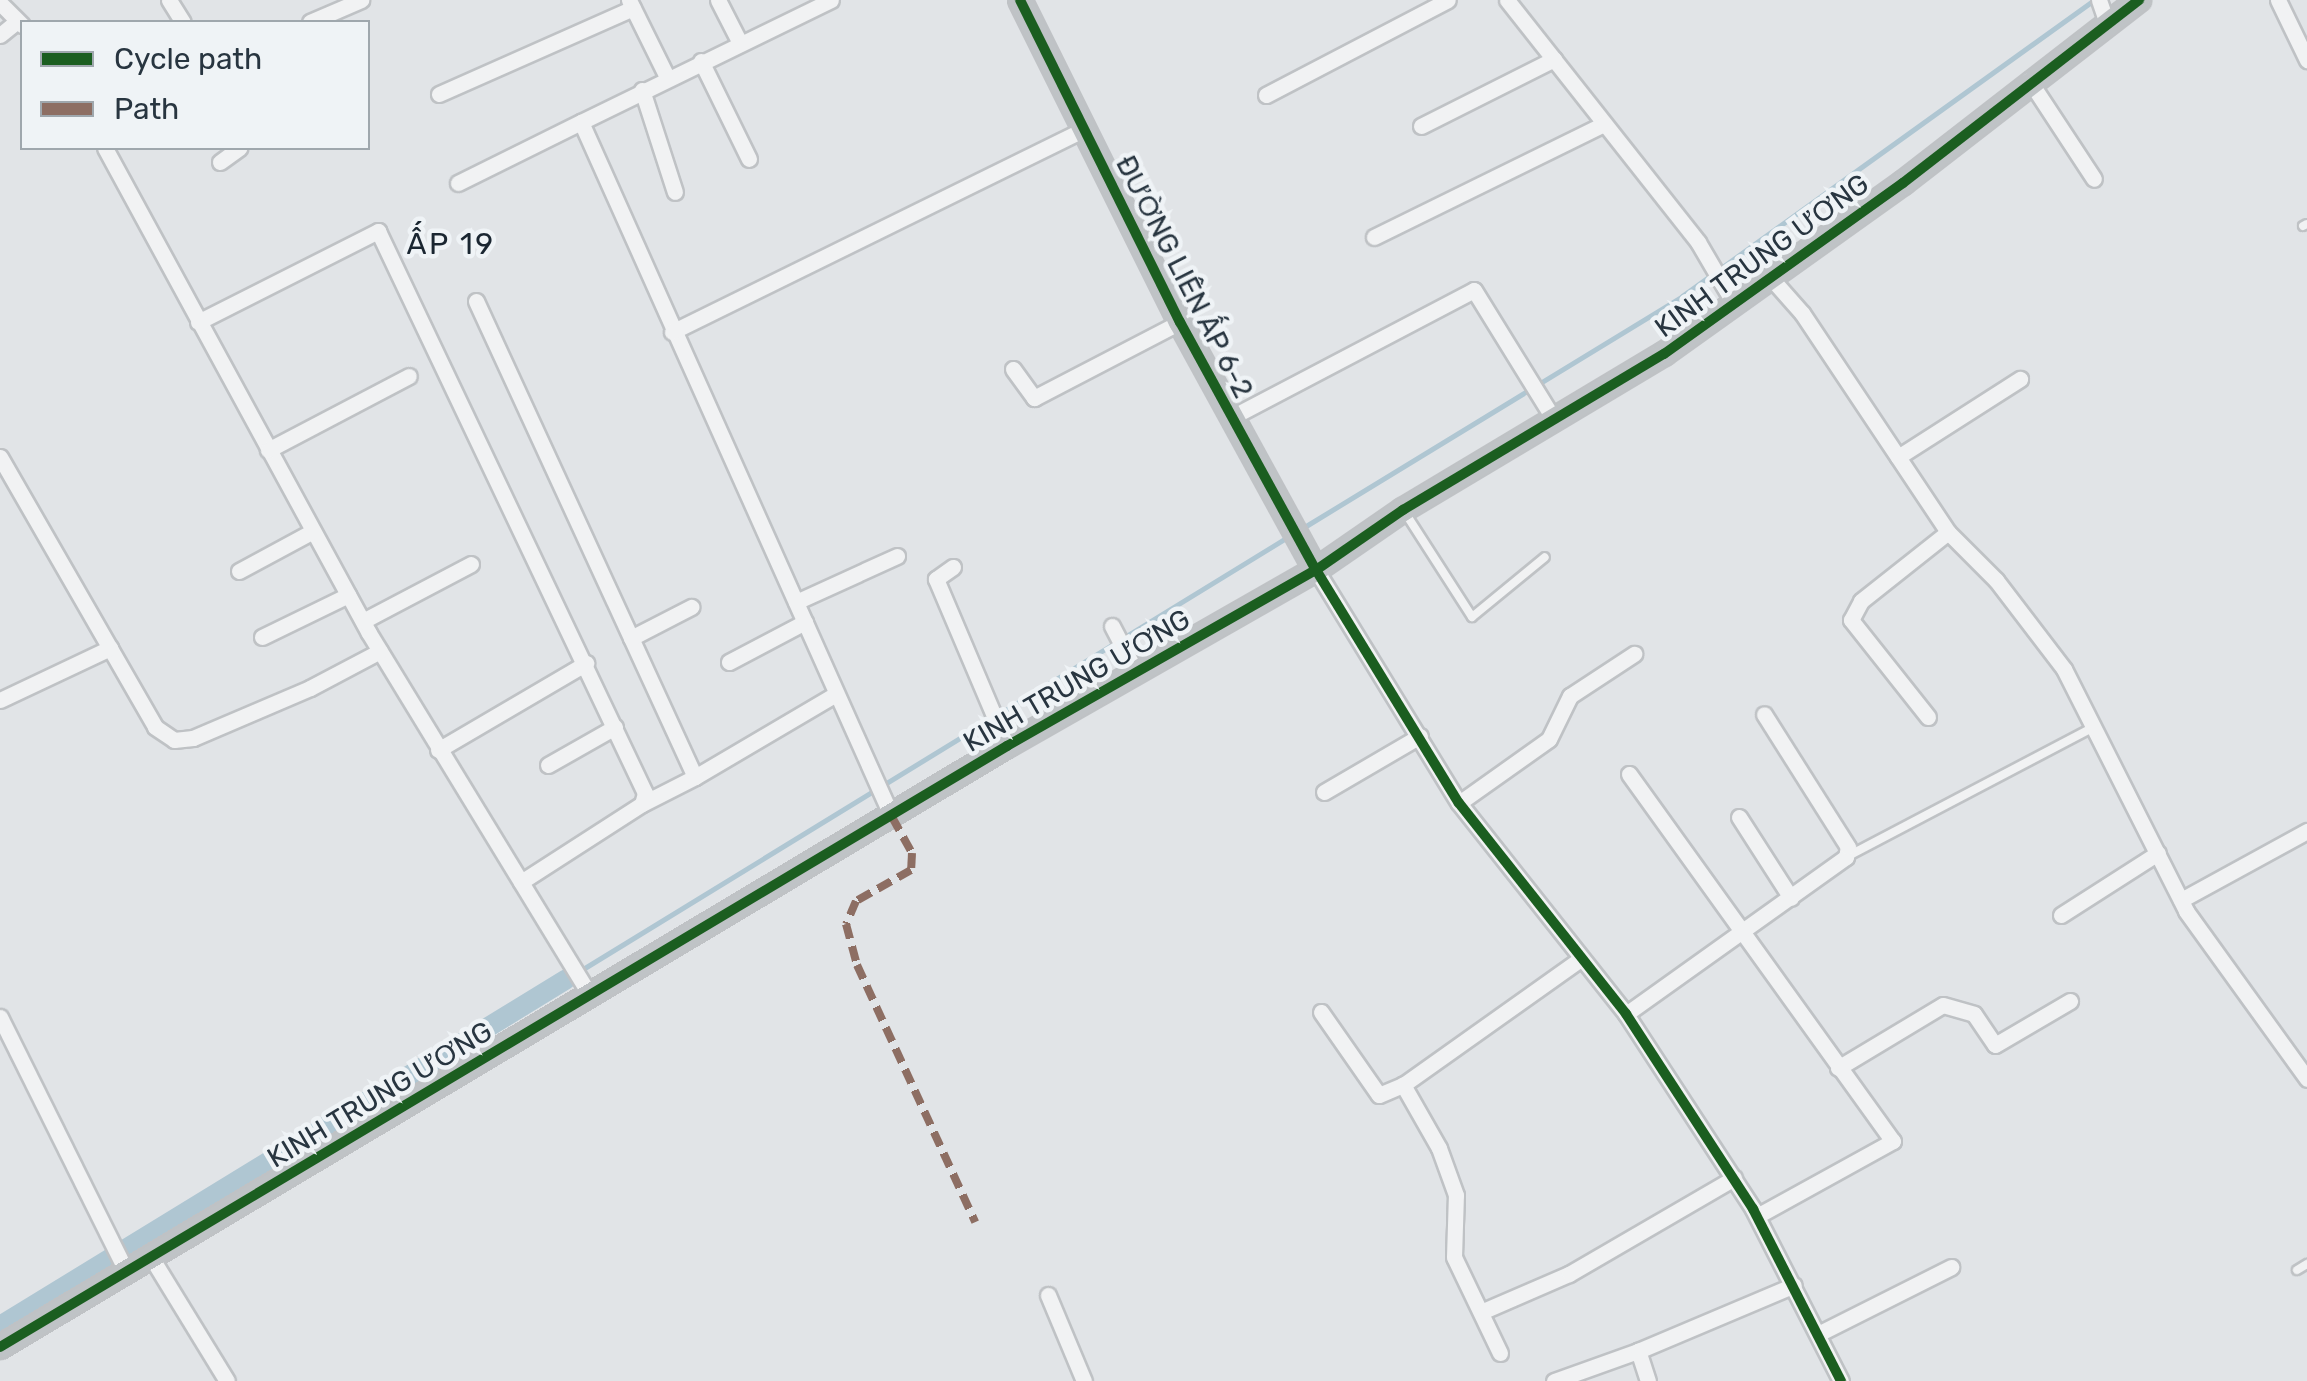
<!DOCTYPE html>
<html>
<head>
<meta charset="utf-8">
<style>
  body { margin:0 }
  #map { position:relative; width:2307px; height:1381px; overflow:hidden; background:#e1e4e7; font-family:Rubik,sans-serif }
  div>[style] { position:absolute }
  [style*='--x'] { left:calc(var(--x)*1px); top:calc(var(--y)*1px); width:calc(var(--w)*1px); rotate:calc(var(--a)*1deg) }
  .stream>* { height:5px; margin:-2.5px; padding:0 2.5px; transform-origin:2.5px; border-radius:2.5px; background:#afc6d2 }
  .canal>* { height:20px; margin:-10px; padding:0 10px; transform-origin:10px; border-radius:10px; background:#afc6d2 }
  .roads { filter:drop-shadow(2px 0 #bfc2c5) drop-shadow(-2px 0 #bfc2c5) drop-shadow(0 2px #bfc2c5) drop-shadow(0 -2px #bfc2c5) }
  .lane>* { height:8px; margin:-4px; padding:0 4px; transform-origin:4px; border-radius:4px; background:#f1f2f3 }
  .street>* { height:15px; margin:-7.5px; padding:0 7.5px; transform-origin:7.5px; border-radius:7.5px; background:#f1f2f3 }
  .secondary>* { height:22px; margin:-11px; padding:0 11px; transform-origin:11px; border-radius:11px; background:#bfc3c6 }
  .quiet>* { height:8px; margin-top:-4px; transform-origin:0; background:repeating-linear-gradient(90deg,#8d6e63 0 15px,transparent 0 23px) }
  .cycleway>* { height:10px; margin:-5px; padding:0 5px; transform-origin:5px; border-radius:5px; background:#1b5e20 }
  span { translate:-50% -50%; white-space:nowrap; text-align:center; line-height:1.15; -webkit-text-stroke:9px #eff3f6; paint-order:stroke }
  .street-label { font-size:28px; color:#283540 }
  .neighbourhood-label { font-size:30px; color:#1a2631; letter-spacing:2.5px }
  .legend { position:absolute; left:20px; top:20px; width:350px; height:130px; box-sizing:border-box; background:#eff3f6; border:2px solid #9fa7ad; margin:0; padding:12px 18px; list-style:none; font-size:30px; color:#283540 }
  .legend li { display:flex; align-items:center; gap:20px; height:50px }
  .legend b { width:50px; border:2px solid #9fa7ad }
</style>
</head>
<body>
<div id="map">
  <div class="stream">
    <i style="--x:1301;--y:529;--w:447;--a:-31.4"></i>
    <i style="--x:1682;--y:296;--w:507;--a:-35.7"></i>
    <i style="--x:565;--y:980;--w:852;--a:-31.51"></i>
  </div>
  <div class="canal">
    <i style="--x:0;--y:1326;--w:663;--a:-31.48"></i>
  </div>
  <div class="roads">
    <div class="lane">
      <i style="--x:2303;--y:226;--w:4;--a:-27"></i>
      <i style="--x:1404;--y:511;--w:126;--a:57.3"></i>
      <i style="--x:1472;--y:617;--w:94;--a:-39.4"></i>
      <i style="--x:1850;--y:855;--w:276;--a:-27.7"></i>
      <i style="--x:2297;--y:1270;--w:12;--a:-31"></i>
    </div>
    <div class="street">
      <i style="--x:169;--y:0;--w:26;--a:58"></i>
      <i style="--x:629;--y:0;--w:86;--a:63.7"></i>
      <i style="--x:718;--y:0;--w:48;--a:62.9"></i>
      <i style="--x:1507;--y:0;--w:308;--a:51.7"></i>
      <i style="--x:1698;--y:242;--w:69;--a:59.7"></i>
      <i style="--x:2099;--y:0;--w:24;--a:71"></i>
      <i style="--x:2278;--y:0;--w:67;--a:64.2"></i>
      <i style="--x:0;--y:3;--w:31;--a:45"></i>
      <i style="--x:310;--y:22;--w:56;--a:-23.3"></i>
      <i style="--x:0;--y:35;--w:22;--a:-39"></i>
      <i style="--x:701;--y:61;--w:109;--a:63.9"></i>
      <i style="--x:2029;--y:80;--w:118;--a:56.7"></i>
      <i style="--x:642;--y:90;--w:107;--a:72.1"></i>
      <i style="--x:439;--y:94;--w:212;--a:-23.9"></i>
      <i style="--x:1266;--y:95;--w:205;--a:-27.6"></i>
      <i style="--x:581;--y:122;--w:278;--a:-26"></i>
      <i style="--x:1421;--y:126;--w:149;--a:-26.7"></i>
      <i style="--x:105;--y:148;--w:552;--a:61.44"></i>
      <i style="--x:369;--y:633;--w:424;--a:58.6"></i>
      <i style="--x:220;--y:162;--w:24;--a:-36"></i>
      <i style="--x:458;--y:183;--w:137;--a:-26.4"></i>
      <i style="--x:581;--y:122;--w:761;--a:65.89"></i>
      <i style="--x:1374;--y:237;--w:256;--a:-26.2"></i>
      <i style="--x:1771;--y:278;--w:47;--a:48.5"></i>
      <i style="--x:1802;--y:313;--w:263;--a:56.3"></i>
      <i style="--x:1948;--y:532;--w:68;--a:45"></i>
      <i style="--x:1996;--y:580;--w:112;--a:52.6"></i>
      <i style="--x:2064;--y:669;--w:271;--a:63.2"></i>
      <i style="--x:2186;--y:911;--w:207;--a:54.2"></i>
      <i style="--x:476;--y:301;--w:524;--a:65.29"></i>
      <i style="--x:695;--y:777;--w:59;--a:153"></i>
      <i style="--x:198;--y:322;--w:202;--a:-26.8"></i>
      <i style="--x:378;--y:231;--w:622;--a:64.59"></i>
      <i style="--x:645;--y:793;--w:11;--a:105"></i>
      <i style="--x:642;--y:804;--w:144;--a:147.2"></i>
      <i style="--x:672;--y:332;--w:458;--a:-26.2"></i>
      <i style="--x:1013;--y:369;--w:36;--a:54"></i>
      <i style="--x:1034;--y:398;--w:165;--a:-27.5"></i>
      <i style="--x:1232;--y:417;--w:273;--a:-27.7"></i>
      <i style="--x:1474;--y:290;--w:154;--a:58.3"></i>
      <i style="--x:268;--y:450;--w:159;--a:-27.7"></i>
      <i style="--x:0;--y:457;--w:311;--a:60.1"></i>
      <i style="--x:155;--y:727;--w:23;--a:34"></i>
      <i style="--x:174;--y:740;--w:19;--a:-6"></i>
      <i style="--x:193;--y:738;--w:127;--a:-23.1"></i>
      <i style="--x:310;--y:688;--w:79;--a:-27.9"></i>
      <i style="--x:1898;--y:457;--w:145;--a:-32.6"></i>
      <i style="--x:953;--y:567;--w:21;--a:145"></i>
      <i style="--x:936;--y:579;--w:181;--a:67"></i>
      <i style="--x:1316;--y:570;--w:273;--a:58.5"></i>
      <i style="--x:1459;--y:803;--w:269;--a:51.6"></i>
      <i style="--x:1626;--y:1014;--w:233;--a:56.9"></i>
      <i style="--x:1753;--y:1209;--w:193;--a:62.9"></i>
      <i style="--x:239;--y:571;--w:84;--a:-28.4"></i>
      <i style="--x:796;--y:602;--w:111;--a:-24.5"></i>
      <i style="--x:363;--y:621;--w:122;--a:-27.8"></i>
      <i style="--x:1112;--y:626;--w:52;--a:62.4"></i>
      <i style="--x:262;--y:637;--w:96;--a:-26"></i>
      <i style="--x:631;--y:638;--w:68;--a:-27.3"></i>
      <i style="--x:729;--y:662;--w:86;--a:-27.8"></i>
      <i style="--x:0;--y:700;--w:122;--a:-25.3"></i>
      <i style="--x:1928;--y:717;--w:124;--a:-128.4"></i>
      <i style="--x:1851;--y:620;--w:21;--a:-62"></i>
      <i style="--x:1861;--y:601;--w:111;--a:-38.4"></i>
      <i style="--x:438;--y:750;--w:172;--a:-30.4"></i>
      <i style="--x:548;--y:765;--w:77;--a:-29.6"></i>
      <i style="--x:1629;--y:774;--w:452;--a:54.3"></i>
      <i style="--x:1893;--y:1141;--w:155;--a:151.1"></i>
      <i style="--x:695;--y:777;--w:164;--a:-30.5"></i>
      <i style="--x:1324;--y:792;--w:111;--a:-30.3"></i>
      <i style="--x:1459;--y:803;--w:110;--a:-35.4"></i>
      <i style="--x:1549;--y:739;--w:48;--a:-64"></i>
      <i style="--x:1570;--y:696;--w:77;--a:-33.3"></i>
      <i style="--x:1739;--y:817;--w:96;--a:57.3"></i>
      <i style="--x:2181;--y:900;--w:144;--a:-28.7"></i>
      <i style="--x:2061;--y:915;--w:115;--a:-32.6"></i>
      <i style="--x:1321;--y:1012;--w:101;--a:55.1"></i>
      <i style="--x:1379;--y:1095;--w:26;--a:-23"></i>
      <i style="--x:1626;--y:1014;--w:270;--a:-35.5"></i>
      <i style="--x:1846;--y:857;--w:10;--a:-79"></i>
      <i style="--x:1848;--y:847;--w:157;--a:-122.3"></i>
      <i style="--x:0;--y:1017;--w:286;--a:63.6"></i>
      <i style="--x:1838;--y:1068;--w:122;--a:-31"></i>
      <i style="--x:1943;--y:1005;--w:32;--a:16"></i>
      <i style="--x:1974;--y:1014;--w:37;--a:56"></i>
      <i style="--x:1995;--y:1045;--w:87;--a:-30.4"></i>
      <i style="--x:151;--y:1257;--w:145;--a:58.5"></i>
      <i style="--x:1048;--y:1295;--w:93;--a:67.3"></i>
      <i style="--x:1481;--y:1312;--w:96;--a:-23.4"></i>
      <i style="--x:1569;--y:1274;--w:191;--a:-30.2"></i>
      <i style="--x:1820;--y:1333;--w:147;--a:-26.7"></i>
      <i style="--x:1500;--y:1353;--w:106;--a:-115.6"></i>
      <i style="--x:1454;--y:1257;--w:62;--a:-88.2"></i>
      <i style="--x:1456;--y:1195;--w:50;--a:-109.9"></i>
      <i style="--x:1439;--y:1148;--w:73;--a:-119.7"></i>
      <i style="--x:1403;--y:1085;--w:217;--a:-35.4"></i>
      <i style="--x:1554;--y:1381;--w:89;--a:-19.7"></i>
      <i style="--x:1648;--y:1381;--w:32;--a:-108"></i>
      <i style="--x:1638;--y:1351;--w:169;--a:-22.9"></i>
    </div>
    <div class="secondary">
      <i style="--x:1020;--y:0;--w:360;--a:63.6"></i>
      <i style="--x:1180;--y:322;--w:283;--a:61.3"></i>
      <i style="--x:0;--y:1347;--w:1173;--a:-30.83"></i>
      <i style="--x:1007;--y:746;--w:356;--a:-29.7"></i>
      <i style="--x:1316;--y:570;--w:106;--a:-34.6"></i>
      <i style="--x:1403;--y:510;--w:304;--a:-30.9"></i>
      <i style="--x:1664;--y:354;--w:294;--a:-35.6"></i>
      <i style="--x:1903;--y:183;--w:299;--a:-37.8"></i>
    </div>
  </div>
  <div class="quiet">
    <i style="--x:892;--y:817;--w:41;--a:60.9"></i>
    <i style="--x:912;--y:853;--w:17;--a:93"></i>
    <i style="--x:911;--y:870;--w:63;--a:150.6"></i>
    <i style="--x:856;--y:901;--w:25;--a:113"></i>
    <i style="--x:846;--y:924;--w:42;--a:75"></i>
    <i style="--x:857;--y:965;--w:283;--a:65.3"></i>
  </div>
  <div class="cycleway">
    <i style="--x:1020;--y:0;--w:360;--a:63.6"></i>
    <i style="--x:1180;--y:322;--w:283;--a:61.3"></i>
    <i style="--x:1316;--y:570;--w:273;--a:58.5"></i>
    <i style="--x:1459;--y:803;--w:269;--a:51.6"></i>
    <i style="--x:1626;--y:1014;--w:233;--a:56.9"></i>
    <i style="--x:1753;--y:1209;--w:193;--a:62.9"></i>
    <i style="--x:0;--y:1347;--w:1173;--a:-30.83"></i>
    <i style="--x:1007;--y:746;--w:356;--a:-29.7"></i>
    <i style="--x:1316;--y:570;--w:106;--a:-34.6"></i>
    <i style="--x:1403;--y:510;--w:304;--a:-30.9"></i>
    <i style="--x:1664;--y:354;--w:294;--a:-35.6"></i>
    <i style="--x:1903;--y:183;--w:299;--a:-37.8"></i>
  </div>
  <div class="street-label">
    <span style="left:1762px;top:256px;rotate:-36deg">KINH TRUNG ƯƠNG</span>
    <span style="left:1184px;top:277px;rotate:63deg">ĐƯỜNG LIÊN ẤP 6-2</span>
    <span style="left:1077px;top:681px;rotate:-30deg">KINH TRUNG ƯƠNG</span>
    <span style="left:380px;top:1095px;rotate:-31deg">KINH TRUNG ƯƠNG</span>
  </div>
  <div class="neighbourhood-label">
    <span style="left:451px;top:244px">ẤP 19</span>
  </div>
  <ul class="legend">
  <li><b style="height:12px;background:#1b5e20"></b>Cycle path</li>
  <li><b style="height:12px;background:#8d6e63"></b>Path</li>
  </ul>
</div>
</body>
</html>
